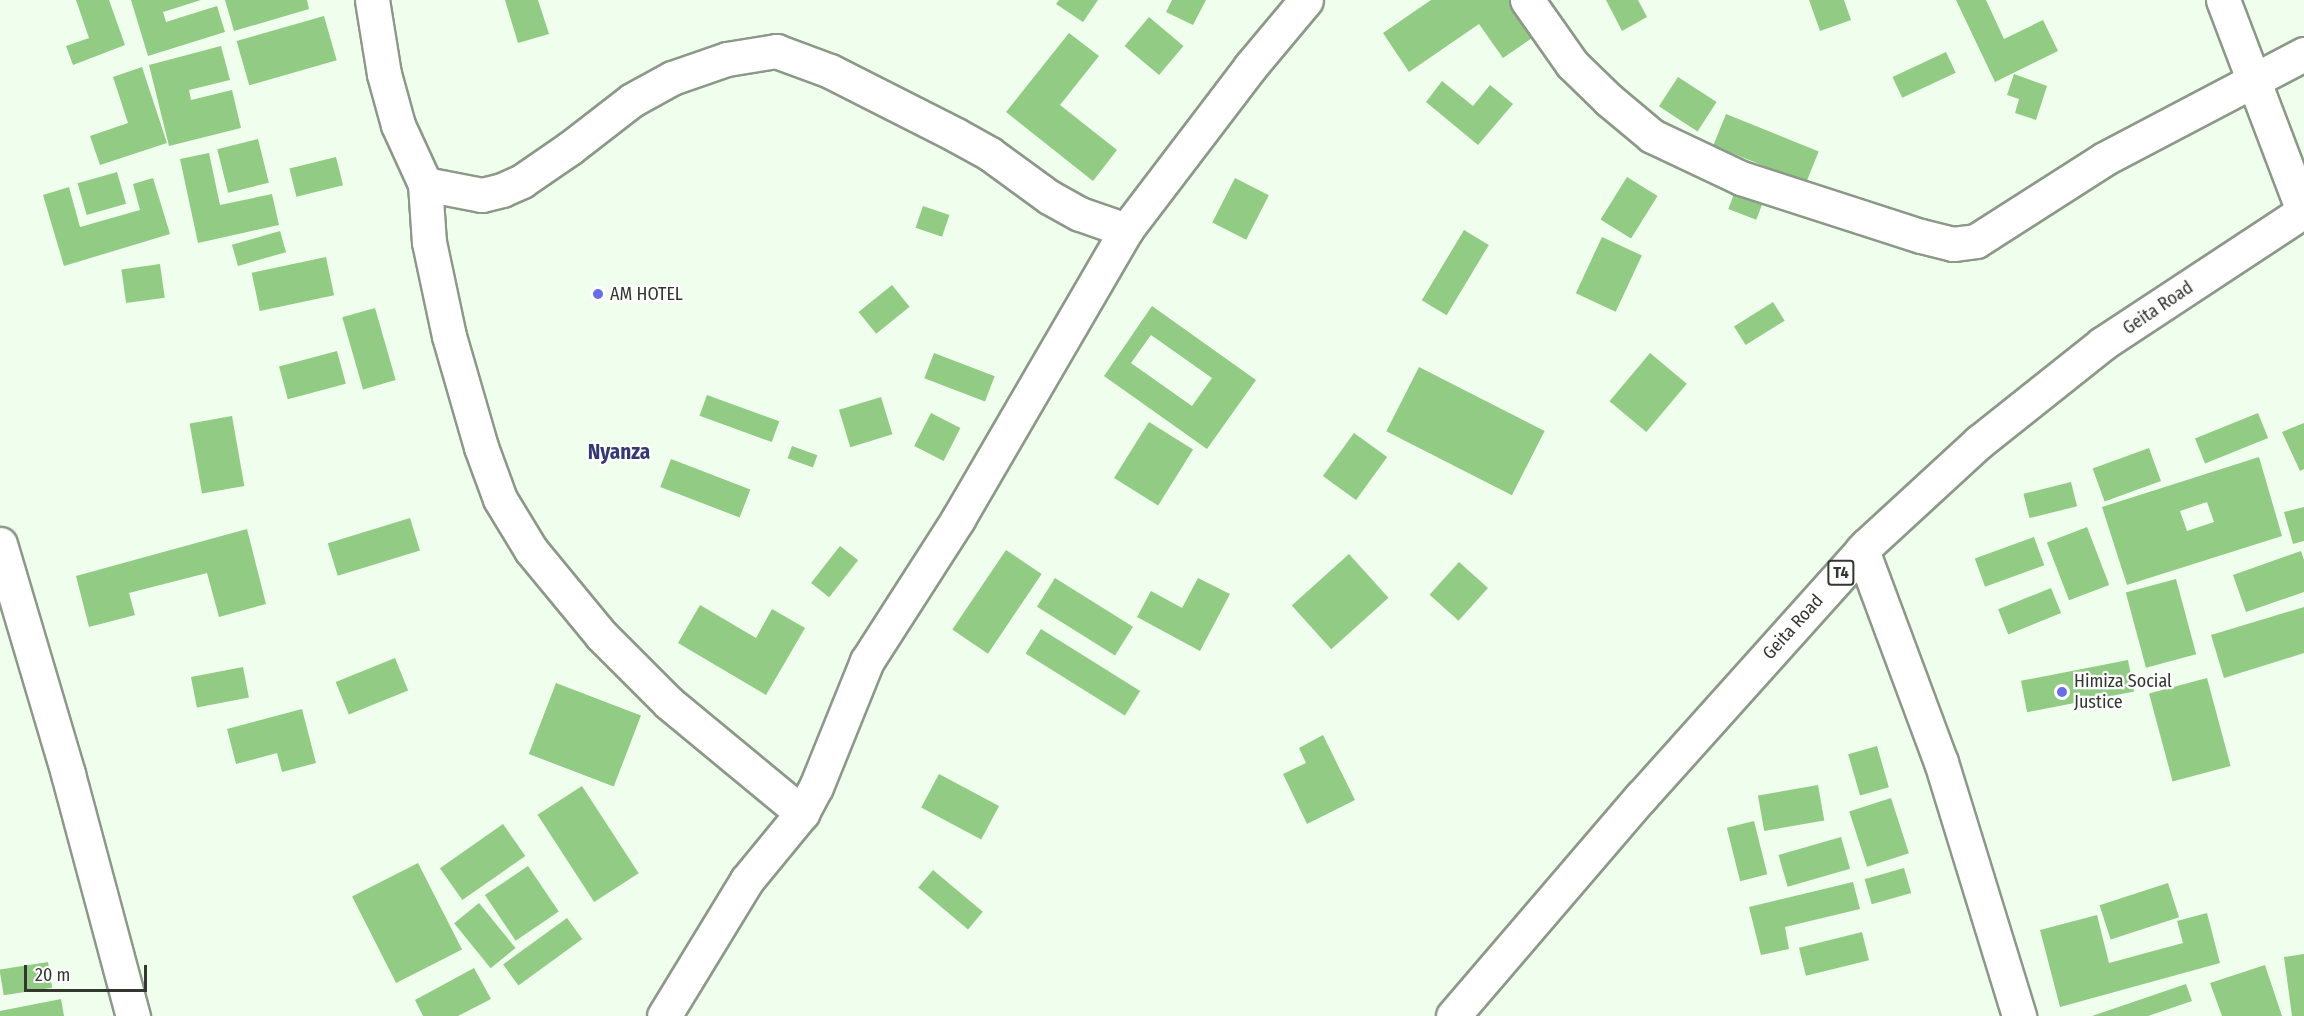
<!DOCTYPE html>
<html>
<head>
<meta charset="utf-8">
<style>
  body { margin:0 }
  #map { position:relative; width:2304px; height:1016px; overflow:hidden; background:#f0feed; font-family:"Fira Sans Condensed",sans-serif }
  div>[style] { position:absolute }
  [style*='--x'] { left:calc(var(--x)*1px); top:calc(var(--y)*1px); width:calc(var(--w)*1px); rotate:calc(var(--a)*1deg) }
  .building>* { inset:0; background:#91cb84; transform-origin:0 0 }
  .roads { filter:drop-shadow(2px 0 #8c9989) drop-shadow(-2px 0 #8c9989) drop-shadow(0 2px #8c9989) drop-shadow(0 -2px #8c9989) }
  .minor>* { height:33px; margin:-16.5px; padding:0 16.5px; transform-origin:16.5px; border-radius:16.5px; background:#fff }
  .trunk>* { height:33px; margin:-16.5px; padding:0 16.5px; transform-origin:16.5px; border-radius:16.5px; background:#fff }
  .dots>* { width:16px; height:16px; translate:-50% -50%; box-sizing:border-box; border:3px solid #fff; border-radius:50% }
  span { translate:-50% -50%; white-space:nowrap; text-align:center; line-height:1.15; -webkit-text-stroke:4.5px #fff; paint-order:stroke }
  .shield-label span { padding:2px 4px; background:#fff; border:2px solid; border-radius:4px; -webkit-text-stroke-width:0 }
  .shield-label { font-size:16px; color:#323730; font-weight:700 }
  .poi-label { font-size:18px; color:#323730 }
  .left { translate:0 -50%; text-align:left }
  .street-label { font-size:18px; color:#323730 }
  .quarter-label { font-size:21px; color:#343974; font-weight:700 }
  .scale { position:absolute; left:24px; top:965px; width:123px; height:27px; box-sizing:border-box; border:3px solid #323730; border-top:0; padding-left:8px; font-size:18px; line-height:21px; white-space:nowrap; color:#323730; -webkit-text-stroke:4px #fff; paint-order:stroke }
</style>
</head>
<body>
<div id="map">
  <div class="building">
    <i style="clip-path:polygon(76px 0,109px 0,125px 45px,73px 65px,66px 46px,89px 38px)"></i>
    <i style="clip-path:polygon(131px 0,201px 0,163px 12px,166px 22px,217px 6px,225px 32px,148px 56px)"></i>
    <i style="clip-path:polygon(225px 0,307px 0,309px 9px,234px 31px)"></i>
    <i style="clip-path:polygon(505px 0,538px 0,549px 34px,518px 43px)"></i>
    <i style="clip-path:polygon(1059px 0,1098px 0,1083px 22px,1056px 4px)"></i>
    <i style="clip-path:polygon(1172px 0,1206px 0,1193px 25px,1166px 12px)"></i>
    <i style="clip-path:polygon(1431px 0,1510px 0,1535px 36px,1503px 58px,1479px 24px,1409px 72px,1383px 33px)"></i>
    <i style="clip-path:polygon(1606px 0,1638px 0,1647px 17px,1622px 31px)"></i>
    <i style="clip-path:polygon(1809px 0,1844px 0,1851px 20px,1820px 31px)"></i>
    <i style="clip-path:polygon(1956px 0,1986px 0,2004px 39px,2043px 20px,2058px 51px,1995px 82px)"></i>
    <i style="left:324px;top:16px;width:46px;height:91px;rotate:74deg"></i>
    <i style="left:1149px;top:17px;width:45px;height:38px;rotate:40deg"></i>
    <i style="clip-path:polygon(1069px 33px,1099px 56px,1060px 105px,1117px 150px,1093px 181px,1006px 112px)"></i>
    <i style="clip-path:polygon(221px 46px,230px 80px,189px 90px,191px 100px,232px 90px,241px 128px,169px 146px,149px 65px)"></i>
    <i style="left:1946px;top:52px;width:23px;height:59px;rotate:65deg"></i>
    <i style="clip-path:polygon(142px 67px,167px 143px,100px 165px,90px 136px,128px 123px,113px 77px)"></i>
    <i style="clip-path:polygon(2014px 74px,2047px 86px,2036px 120px,2015px 113px,2019px 99px,2007px 95px)"></i>
    <i style="left:1678px;top:77px;width:46px;height:35px;rotate:33deg"></i>
    <i style="clip-path:polygon(1442px 81px,1473px 106px,1490px 85px,1513px 104px,1478px 145px,1426px 102px)"></i>
    <i style="left:1726px;top:114px;width:100px;height:34px;rotate:22deg"></i>
    <i style="left:258px;top:139px;width:45px;height:42px;rotate:76deg"></i>
    <i style="clip-path:polygon(209px 153px,220px 205px,272px 194px,279px 225px,198px 243px,180px 159px)"></i>
    <i style="left:336px;top:157px;width:29px;height:48px;rotate:76deg"></i>
    <i style="left:117px;top:172px;width:33px;height:41px;rotate:74deg"></i>
    <i style="left:1627px;top:177px;width:36px;height:50px;rotate:32deg"></i>
    <i style="clip-path:polygon(153px 178px,170px 234px,64px 266px,43px 195px,69px 187px,80px 227px,140px 210px,133px 184px)"></i>
    <i style="left:1235px;top:178px;width:38px;height:50px;rotate:27deg"></i>
    <i style="left:1734px;top:194px;width:30px;height:16px;rotate:21deg"></i>
    <i style="left:923px;top:206px;width:28px;height:23px;rotate:19deg"></i>
    <i style="left:1464px;top:230px;width:29px;height:82px;rotate:31deg"></i>
    <i style="left:280px;top:231px;width:22px;height:50px;rotate:74deg"></i>
    <i style="left:1602px;top:237px;width:44px;height:62px;rotate:25deg"></i>
    <i style="left:326px;top:257px;width:39px;height:76px;rotate:78deg"></i>
    <i style="left:160px;top:264px;width:34px;height:39px;rotate:82deg"></i>
    <i style="left:892px;top:285px;width:28px;height:43px;rotate:51deg"></i>
    <i style="left:1773px;top:302px;width:22px;height:46px;rotate:58deg"></i>
    <i style="clip-path:polygon(evenodd,1152px 306px,1256px 380px,1207px 449px,1104px 376px,1152px 306px,1151px 335px,1212px 378px,1192px 406px,1131px 363px,1151px 335px)"></i>
    <i style="left:375px;top:308px;width:75px;height:34px;rotate:74deg"></i>
    <i style="left:337px;top:351px;width:34px;height:60px;rotate:75deg"></i>
    <i style="left:934px;top:353px;width:65px;height:27px;rotate:21deg"></i>
    <i style="left:1650px;top:353px;width:48px;height:63px;rotate:40deg"></i>
    <i style="left:1419px;top:367px;width:141px;height:72px;rotate:27deg"></i>
    <i style="left:707px;top:395px;width:77px;height:22px;rotate:20deg"></i>
    <i style="left:881px;top:397px;width:39px;height:44px;rotate:73deg"></i>
    <i style="left:931px;top:413px;width:33px;height:37px;rotate:27deg"></i>
    <i style="left:2258px;top:413px;width:27px;height:68px;rotate:68deg"></i>
    <i style="left:232px;top:416px;width:71px;height:43px;rotate:80deg"></i>
    <i style="left:1149px;top:422px;width:52px;height:66px;rotate:32deg"></i>
    <i style="clip-path:polygon(2304px 423px,2304px 469px,2300px 471px,2282px 432px)"></i>
    <i style="left:1354px;top:433px;width:41px;height:53px;rotate:36deg"></i>
    <i style="left:792px;top:446px;width:27px;height:13px;rotate:20deg"></i>
    <i style="left:2149px;top:448px;width:35px;height:60px;rotate:70deg"></i>
    <i style="clip-path:polygon(evenodd,2259px 457px,2282px 536px,2127px 585px,2102px 507px,2259px 457px,2207px 502px,2214px 522px,2187px 531px,2180px 511px,2207px 502px)"></i>
    <i style="left:671px;top:459px;width:85px;height:30px;rotate:21deg"></i>
    <i style="left:2071px;top:482px;width:25px;height:49px;rotate:76deg"></i>
    <i style="clip-path:polygon(2304px 507px,2304px 541px,2293px 544px,2284px 512px)"></i>
    <i style="left:410px;top:518px;width:34px;height:86px;rotate:73deg"></i>
    <i style="left:2087px;top:527px;width:62px;height:43px;rotate:69deg"></i>
    <i style="clip-path:polygon(247px 529px,266px 604px,219px 617px,207px 573px,129px 593px,135px 615px,89px 627px,76px 576px)"></i>
    <i style="left:2034px;top:537px;width:30px;height:63px;rotate:70deg"></i>
    <i style="left:840px;top:546px;width:23px;height:47px;rotate:38deg"></i>
    <i style="left:1006px;top:550px;width:43px;height:96px;rotate:34deg"></i>
    <i style="clip-path:polygon(2301px 551px,2304px 560px,2304px 592px,2246px 612px,2233px 575px)"></i>
    <i style="left:1349px;top:554px;width:59px;height:77px;rotate:48deg"></i>
    <i style="left:1459px;top:562px;width:39px;height:44px;rotate:42deg"></i>
    <i style="left:1055px;top:578px;width:92px;height:34px;rotate:32deg"></i>
    <i style="clip-path:polygon(1198px 578px,1230px 594px,1200px 651px,1137px 617px,1151px 591px,1182px 608px)"></i>
    <i style="left:2176px;top:579px;width:78px;height:52px;rotate:75deg"></i>
    <i style="left:2051px;top:588px;width:27px;height:57px;rotate:68deg"></i>
    <i style="clip-path:polygon(700px 605px,756px 638px,772px 609px,805px 628px,766px 695px,678px 643px)"></i>
    <i style="clip-path:polygon(2304px 607px,2304px 653px,2224px 678px,2211px 635px)"></i>
    <i style="left:1041px;top:629px;width:117px;height:29px;rotate:32deg"></i>
    <i style="left:395px;top:658px;width:35px;height:64px;rotate:68deg"></i>
    <i style="left:2128px;top:660px;width:32px;height:109px;rotate:79deg"></i>
    <i style="left:243px;top:667px;width:31px;height:53px;rotate:79deg"></i>
    <i style="left:2207px;top:678px;width:91px;height:60px;rotate:75deg"></i>
    <i style="left:556px;top:683px;width:91px;height:76px;rotate:21deg"></i>
    <i style="clip-path:polygon(302px 709px,316px 763px,282px 772px,277px 753px,236px 764px,227px 729px)"></i>
    <i style="clip-path:polygon(1323px 735px,1355px 800px,1307px 824px,1283px 774px,1306px 763px,1299px 748px)"></i>
    <i style="left:1877px;top:746px;width:43px;height:30px;rotate:74deg"></i>
    <i style="left:939px;top:774px;width:68px;height:38px;rotate:28deg"></i>
    <i style="left:1818px;top:785px;width:36px;height:61px;rotate:80deg"></i>
    <i style="left:582px;top:786px;width:104px;height:53px;rotate:57deg"></i>
    <i style="left:1891px;top:798px;width:58px;height:44px;rotate:72deg"></i>
    <i style="left:1754px;top:821px;width:55px;height:28px;rotate:76deg"></i>
    <i style="left:503px;top:824px;width:39px;height:77px;rotate:55deg"></i>
    <i style="left:1841px;top:837px;width:33px;height:65px;rotate:74deg"></i>
    <i style="left:418px;top:863px;width:97px;height:74px;rotate:63deg"></i>
    <i style="left:528px;top:866px;width:55px;height:52px;rotate:56deg"></i>
    <i style="left:1904px;top:868px;width:26px;height:41px;rotate:74deg"></i>
    <i style="left:933px;top:870px;width:65px;height:23px;rotate:40deg"></i>
    <i style="clip-path:polygon(1853px 882px,1860px 909px,1785px 927px,1789px 949px,1761px 955px,1749px 907px)"></i>
    <i style="left:2168px;top:883px;width:36px;height:72px;rotate:72deg"></i>
    <i style="left:479px;top:903px;width:58px;height:32px;rotate:51deg"></i>
    <i style="clip-path:polygon(2207px 913px,2220px 963px,2060px 1007px,2040px 930px,2097px 915px,2109px 963px,2183px 943px,2177px 921px)"></i>
    <i style="left:567px;top:918px;width:26px;height:79px;rotate:54deg"></i>
    <i style="left:1862px;top:932px;width:29px;height:65px;rotate:76deg"></i>
    <i style="clip-path:polygon(2304px 954px,2304px 1016px,2292px 1016px,2284px 957px)"></i>
    <i style="left:48px;top:962px;width:26px;height:49px;rotate:81deg"></i>
    <i style="clip-path:polygon(2265px 965px,2282px 1016px,2222px 1016px,2210px 983px)"></i>
    <i style="clip-path:polygon(474px 968px,491px 999px,458px 1016px,423px 1016px,415px 1000px)"></i>
    <i style="clip-path:polygon(2186px 984px,2192px 1001px,2148px 1016px,2092px 1016px)"></i>
    <i style="clip-path:polygon(61px 999px,64px 1016px,0 1016px,0 1011px)"></i>
  </div>
  <div class="roads">
    <div class="minor">
      <i style="--x:372;--y:0;--w:75;--a:80.8"></i>
      <i style="--x:384;--y:74;--w:53;--a:74.6"></i>
      <i style="--x:398;--y:125;--w:65;--a:65.4"></i>
      <i style="--x:425;--y:184;--w:58;--a:86.1"></i>
      <i style="--x:429;--y:242;--w:96;--a:78"></i>
      <i style="--x:449;--y:336;--w:116;--a:73.9"></i>
      <i style="--x:481;--y:447;--w:55;--a:69.9"></i>
      <i style="--x:500;--y:499;--w:60;--a:58.7"></i>
      <i style="--x:531;--y:550;--w:110;--a:50.5"></i>
      <i style="--x:601;--y:635;--w:96;--a:45"></i>
      <i style="--x:669;--y:703;--w:173;--a:39.6"></i>
      <i style="--x:1527;--y:0;--w:78;--a:54.9"></i>
      <i style="--x:1572;--y:64;--w:52;--a:44.2"></i>
      <i style="--x:1609;--y:100;--w:56;--a:39.9"></i>
      <i style="--x:1652;--y:136;--w:98;--a:25.3"></i>
      <i style="--x:1741;--y:178;--w:189;--a:17.9"></i>
      <i style="--x:1921;--y:236;--w:33;--a:14"></i>
      <i style="--x:1953;--y:244;--w:23;--a:-7"></i>
      <i style="--x:1976;--y:241;--w:152;--a:-32.6"></i>
      <i style="--x:2104;--y:159;--w:226;--a:-27.7"></i>
      <i style="--x:2223;--y:0;--w:226;--a:69.2"></i>
      <i style="--x:425;--y:184;--w:58;--a:10.9"></i>
      <i style="--x:482;--y:195;--w:21;--a:-14"></i>
      <i style="--x:502;--y:190;--w:22;--a:-24"></i>
      <i style="--x:522;--y:181;--w:58;--a:-34.5"></i>
      <i style="--x:570;--y:148;--w:78;--a:-37.7"></i>
      <i style="--x:632;--y:100;--w:46;--a:-28.8"></i>
      <i style="--x:672;--y:78;--w:58;--a:-19.1"></i>
      <i style="--x:727;--y:59;--w:50;--a:-9.3"></i>
      <i style="--x:776;--y:51;--w:58;--a:20.3"></i>
      <i style="--x:830;--y:71;--w:141;--a:26.9"></i>
      <i style="--x:956;--y:135;--w:39;--a:29"></i>
      <i style="--x:990;--y:154;--w:73;--a:36.1"></i>
      <i style="--x:1049;--y:197;--w:35;--a:29"></i>
      <i style="--x:1080;--y:214;--w:49;--a:19.2"></i>
      <i style="--x:0;--y:544;--w:240;--a:73.5"></i>
      <i style="--x:68;--y:774;--w:251;--a:75"></i>
      <i style="--x:1862;--y:550;--w:226;--a:69.6"></i>
      <i style="--x:1941;--y:762;--w:266;--a:72.9"></i>
      <i style="--x:664;--y:1016;--w:159;--a:-58.6"></i>
      <i style="--x:747;--y:880;--w:87;--a:-50.6"></i>
      <i style="--x:802;--y:813;--w:30;--a:-62"></i>
      <i style="--x:816;--y:787;--w:136;--a:-68"></i>
      <i style="--x:867;--y:661;--w:169;--a:-57.3"></i>
      <i style="--x:958;--y:519;--w:334;--a:-59.8"></i>
      <i style="--x:1126;--y:230;--w:205;--a:-52.7"></i>
      <i style="--x:1250;--y:67;--w:87;--a:-50.1"></i>
    </div>
    <div class="trunk">
      <i style="--x:1453;--y:1016;--w:289;--a:-49.4"></i>
      <i style="--x:1641;--y:797;--w:338;--a:-48.1"></i>
      <i style="--x:1867;--y:545;--w:152;--a:-42.6"></i>
      <i style="--x:1979;--y:442;--w:157;--a:-38.5"></i>
      <i style="--x:2102;--y:344;--w:242;--a:-33.4"></i>
    </div>
  </div>
  <div class="dots">
    <i style="left:598px;top:294px;background:#676ee8"></i>
    <i style="left:2062px;top:692px;background:#676ee8"></i>
  </div>
  <div class="shield-label">
    <span style="left:1841px;top:573px">T4</span>
  </div>
  <div class="poi-label">
    <span class="left" style="left:610px;top:294px">AM HOTEL</span>
    <span class="left" style="left:2074px;top:692px">Himiza Social<br>Justice</span>
  </div>
  <div class="street-label">
    <span style="left:2158px;top:308px;rotate:-34deg">Geita Road</span>
    <span style="left:1793px;top:627px;rotate:-48deg">Geita Road</span>
  </div>
  <div class="quarter-label">
    <span style="left:619px;top:452px">Nyanza</span>
  </div>
  <div class="scale">20 m</div>
</div>
</body>
</html>
